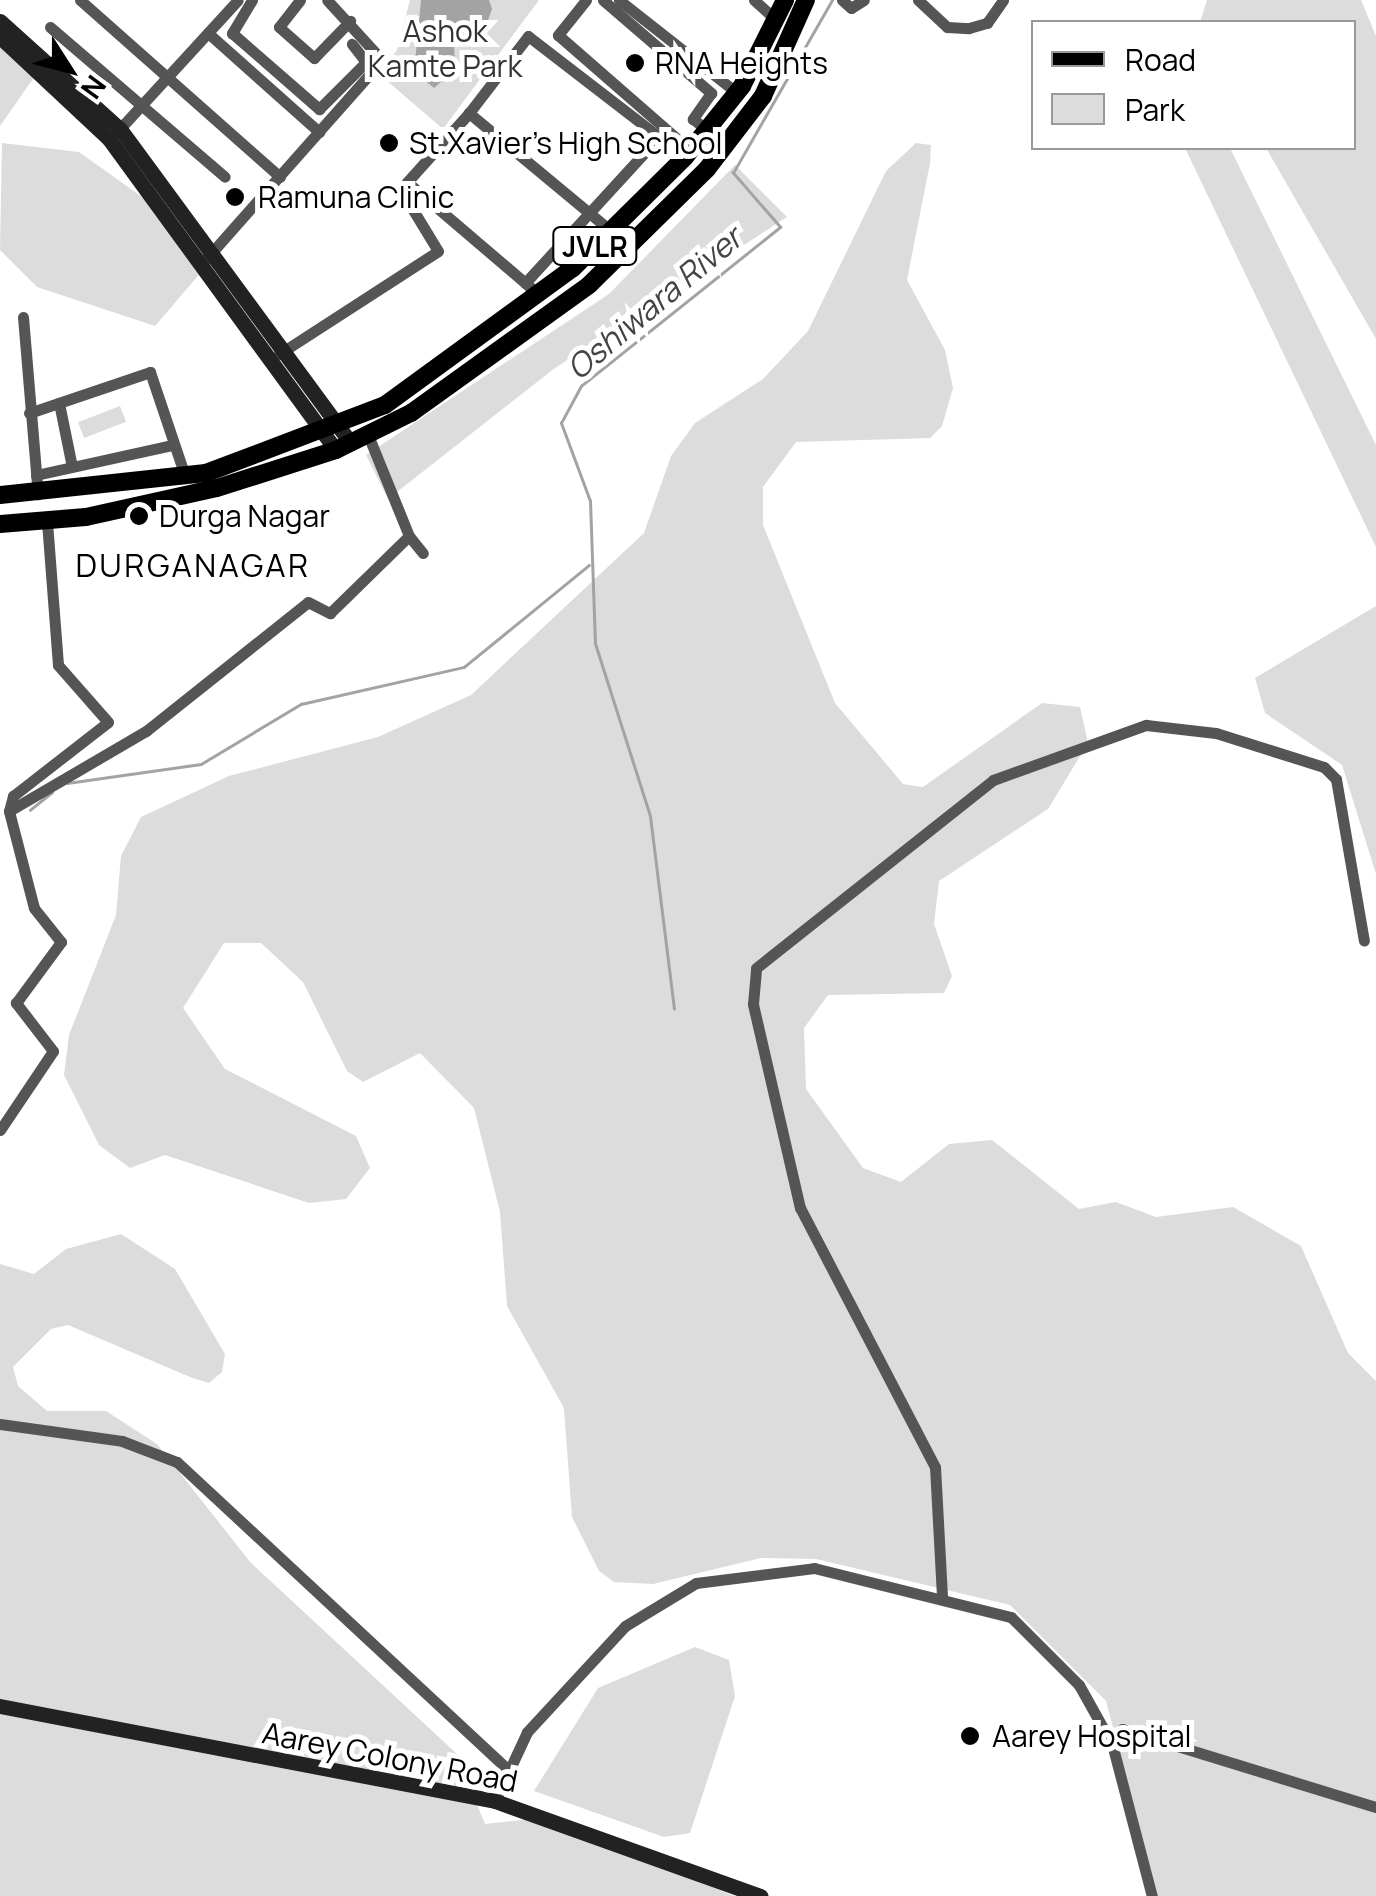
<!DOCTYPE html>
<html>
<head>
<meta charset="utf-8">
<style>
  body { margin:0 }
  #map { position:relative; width:1376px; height:1896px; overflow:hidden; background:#fff; font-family:Manrope,sans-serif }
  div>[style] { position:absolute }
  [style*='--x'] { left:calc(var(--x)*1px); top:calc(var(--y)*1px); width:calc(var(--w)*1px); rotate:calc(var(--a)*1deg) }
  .green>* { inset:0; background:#dcdcdc; transform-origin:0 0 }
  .water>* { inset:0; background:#a3a3a3 }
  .stream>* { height:2.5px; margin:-1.25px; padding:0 1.25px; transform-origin:1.25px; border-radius:1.25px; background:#a3a3a3 }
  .minor>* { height:11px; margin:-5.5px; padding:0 5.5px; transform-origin:5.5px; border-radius:5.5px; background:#555 }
  .secondary>* { height:15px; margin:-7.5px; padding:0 7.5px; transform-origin:7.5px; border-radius:7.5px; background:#222 }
  .primary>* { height:18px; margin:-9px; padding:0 9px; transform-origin:9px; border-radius:9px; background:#000 }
  .dots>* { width:28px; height:28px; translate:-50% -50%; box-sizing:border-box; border:5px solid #fff; border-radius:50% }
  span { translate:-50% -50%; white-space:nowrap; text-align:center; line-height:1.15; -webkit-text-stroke:10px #fff; paint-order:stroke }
  .shield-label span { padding:2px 8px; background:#fff; border:2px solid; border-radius:8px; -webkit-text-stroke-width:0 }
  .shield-label { font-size:28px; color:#000; font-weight:700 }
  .park-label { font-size:30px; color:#333 }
  .poi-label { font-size:30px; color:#000 }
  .left { translate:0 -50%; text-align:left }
  .street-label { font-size:30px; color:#000 }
  .water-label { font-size:32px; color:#444; font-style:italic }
  .neighbourhood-label { font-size:32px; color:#000; letter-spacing:2.5px }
  .legend { position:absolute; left:1031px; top:20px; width:325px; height:130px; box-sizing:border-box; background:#fff; border:2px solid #999; margin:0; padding:12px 18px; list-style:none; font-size:30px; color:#000 }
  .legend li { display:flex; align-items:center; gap:20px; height:50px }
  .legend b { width:50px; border:2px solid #999 }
  .north { position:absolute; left:20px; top:20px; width:100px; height:100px; -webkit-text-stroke:8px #fff; paint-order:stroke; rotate:126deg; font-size:28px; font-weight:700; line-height:40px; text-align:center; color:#000 }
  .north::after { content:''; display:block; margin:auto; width:35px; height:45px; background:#000; clip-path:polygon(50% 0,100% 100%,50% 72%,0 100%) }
</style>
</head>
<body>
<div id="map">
  <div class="green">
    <i style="clip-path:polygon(410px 0,539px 0,443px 129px,379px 74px,397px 50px)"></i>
    <i style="clip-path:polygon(1207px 0,1361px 0,1376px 36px,1376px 339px,1266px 148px,1354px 148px,1354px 22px,1200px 22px)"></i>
    <i style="clip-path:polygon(0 43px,35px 76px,0 126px)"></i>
    <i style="clip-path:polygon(2px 143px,79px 152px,152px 204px,203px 270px,155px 326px,37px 287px,0 250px)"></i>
    <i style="clip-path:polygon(916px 143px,931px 145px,930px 163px,907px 280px,945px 350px,953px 388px,942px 426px,930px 438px,796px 442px,763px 487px,763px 525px,835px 703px,903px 784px,923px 787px,1042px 703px,1080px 707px,1088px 743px,1048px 809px,939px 881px,934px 924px,952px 976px,944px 993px,828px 995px,804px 1028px,806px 1089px,863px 1168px,901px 1182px,949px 1144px,992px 1140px,1079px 1209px,1116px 1202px,1156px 1217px,1233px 1207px,1301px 1246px,1348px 1353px,1376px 1381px,1376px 1896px,1158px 1896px,1106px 1701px,1010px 1605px,816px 1559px,761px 1558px,653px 1584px,614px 1582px,599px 1571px,572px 1517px,564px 1408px,507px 1306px,500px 1212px,474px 1108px,420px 1053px,363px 1082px,347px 1071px,303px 982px,261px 943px,224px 943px,183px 1008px,225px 1069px,356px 1136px,370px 1168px,346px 1199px,309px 1203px,165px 1155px,130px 1168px,99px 1145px,64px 1075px,69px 1035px,116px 915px,121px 856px,141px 817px,229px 776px,378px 737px,471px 695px,644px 533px,671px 456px,695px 423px,763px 379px,808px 331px,886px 171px)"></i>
    <i style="clip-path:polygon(1185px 148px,1230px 148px,1376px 445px,1376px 547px)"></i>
    <i style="clip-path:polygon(735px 165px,787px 217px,555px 368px,388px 499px,366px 455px,609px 294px)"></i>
    <i style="left:120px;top:406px;width:17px;height:45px;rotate:69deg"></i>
    <i style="clip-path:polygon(1376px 606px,1376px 874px,1342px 765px,1265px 713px,1255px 678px)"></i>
    <i style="clip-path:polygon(121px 1234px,175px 1269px,225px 1354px,222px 1372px,209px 1383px,190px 1377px,68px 1325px,51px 1329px,13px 1367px,18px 1386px,47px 1411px,106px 1411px,157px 1444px,251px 1563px,456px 1753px,485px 1824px,539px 1818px,734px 1896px,0 1896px,0 1264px,34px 1274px,66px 1249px)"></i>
    <i style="clip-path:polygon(695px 1647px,729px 1660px,735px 1696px,690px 1833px,664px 1837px,534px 1791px,598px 1688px)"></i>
  </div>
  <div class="water">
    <i style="clip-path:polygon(421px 0,489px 0,492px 9px,483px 34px,454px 41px,455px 70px,434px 88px,414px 72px)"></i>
  </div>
  <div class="stream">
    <i style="--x:67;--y:783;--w:135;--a:-8.1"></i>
    <i style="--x:201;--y:764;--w:117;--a:-31"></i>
    <i style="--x:301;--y:704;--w:167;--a:-12.8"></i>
    <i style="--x:464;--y:667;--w:161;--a:-39.2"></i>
    <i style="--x:30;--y:810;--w:28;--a:-39"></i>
    <i style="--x:674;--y:1009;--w:194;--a:-97.1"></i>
    <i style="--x:650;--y:816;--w:181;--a:-107.7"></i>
    <i style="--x:595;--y:644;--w:143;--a:-92"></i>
    <i style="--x:590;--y:501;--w:83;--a:-110.4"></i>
    <i style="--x:561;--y:423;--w:42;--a:-61.6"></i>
    <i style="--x:581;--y:386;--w:255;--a:-38.6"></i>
    <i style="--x:780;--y:227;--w:72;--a:-131"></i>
    <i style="--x:733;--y:173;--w:199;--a:-60.2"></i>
  </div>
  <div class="minor">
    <i style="--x:80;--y:0;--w:267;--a:41.5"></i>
    <i style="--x:252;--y:0;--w:39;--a:121"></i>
    <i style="--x:232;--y:33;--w:116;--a:41.1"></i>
    <i style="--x:319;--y:109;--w:66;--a:-45"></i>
    <i style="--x:366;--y:62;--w:23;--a:-128"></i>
    <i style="--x:300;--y:0;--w:34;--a:128"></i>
    <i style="--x:279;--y:27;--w:47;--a:41.5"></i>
    <i style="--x:314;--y:58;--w:52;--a:-45.8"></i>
    <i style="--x:586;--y:0;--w:45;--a:128.7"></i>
    <i style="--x:558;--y:35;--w:176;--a:41.1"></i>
    <i style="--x:603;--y:0;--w:143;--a:40.7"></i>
    <i style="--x:711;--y:93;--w:32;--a:125"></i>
    <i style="--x:693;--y:119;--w:18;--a:38"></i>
    <i style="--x:619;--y:0;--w:150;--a:38.2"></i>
    <i style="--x:754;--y:0;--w:28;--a:42"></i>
    <i style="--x:842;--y:0;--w:12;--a:42"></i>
    <i style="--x:851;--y:8;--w:15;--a:-32"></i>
    <i style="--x:918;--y:0;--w:40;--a:43"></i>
    <i style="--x:947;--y:27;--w:22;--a:3"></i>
    <i style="--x:969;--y:28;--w:19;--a:-16"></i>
    <i style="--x:987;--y:23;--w:28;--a:-55"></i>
    <i style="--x:50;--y:27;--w:230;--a:40.6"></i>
    <i style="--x:208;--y:33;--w:149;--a:41.7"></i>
    <i style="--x:469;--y:113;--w:93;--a:131.9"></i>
    <i style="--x:407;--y:182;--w:172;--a:40.5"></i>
    <i style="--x:116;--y:133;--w:180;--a:-47.5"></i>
    <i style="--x:611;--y:231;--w:185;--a:-140.3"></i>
    <i style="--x:469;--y:113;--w:97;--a:-52.5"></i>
    <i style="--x:528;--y:36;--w:198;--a:37.6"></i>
    <i style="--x:206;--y:259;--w:266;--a:-48.5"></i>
    <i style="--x:382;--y:60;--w:81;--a:-132.5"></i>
    <i style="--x:525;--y:283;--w:198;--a:-47.5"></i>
    <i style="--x:23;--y:317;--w:178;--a:85.2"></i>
    <i style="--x:279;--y:354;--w:189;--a:-32.9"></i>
    <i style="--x:438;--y:251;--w:54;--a:-121.3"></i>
    <i style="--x:59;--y:403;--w:65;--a:78.5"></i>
    <i style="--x:29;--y:413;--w:128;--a:-18.7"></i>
    <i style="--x:150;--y:372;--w:110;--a:71.4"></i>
    <i style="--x:36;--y:475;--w:140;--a:-12.4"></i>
    <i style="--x:409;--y:536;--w:22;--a:51"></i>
    <i style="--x:9;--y:811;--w:159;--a:-30.3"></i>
    <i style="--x:146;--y:731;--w:207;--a:-38.5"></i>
    <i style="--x:308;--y:602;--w:25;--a:27"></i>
    <i style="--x:330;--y:613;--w:110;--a:-44.3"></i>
    <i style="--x:409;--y:536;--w:109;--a:-112.1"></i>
    <i style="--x:0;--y:1130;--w:95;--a:-56.1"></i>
    <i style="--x:53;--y:1051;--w:61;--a:-127.6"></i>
    <i style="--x:16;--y:1003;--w:76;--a:-53.6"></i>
    <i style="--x:61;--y:942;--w:43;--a:-128.5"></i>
    <i style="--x:34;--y:908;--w:100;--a:-104.5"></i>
    <i style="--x:9;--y:811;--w:16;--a:-75"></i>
    <i style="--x:13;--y:796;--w:120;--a:-37.9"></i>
    <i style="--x:108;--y:722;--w:76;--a:-131.3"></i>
    <i style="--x:58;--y:665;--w:144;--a:-94.4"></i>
    <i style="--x:0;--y:1424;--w:123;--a:7.9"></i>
    <i style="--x:122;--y:1441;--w:59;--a:20.9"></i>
    <i style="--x:177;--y:1462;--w:452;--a:42.9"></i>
    <i style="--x:942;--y:1596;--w:129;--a:-93.1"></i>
    <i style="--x:935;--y:1467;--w:292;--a:-117.5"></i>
    <i style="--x:800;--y:1208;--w:209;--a:-103"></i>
    <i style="--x:753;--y:1004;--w:36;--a:-85"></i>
    <i style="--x:756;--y:968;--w:303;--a:-38.4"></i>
    <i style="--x:993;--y:780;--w:163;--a:-19.8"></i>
    <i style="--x:1146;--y:725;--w:70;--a:6.5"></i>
    <i style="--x:1216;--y:733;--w:113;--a:17.5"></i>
    <i style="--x:1324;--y:767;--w:17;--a:45"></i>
    <i style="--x:1336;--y:779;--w:164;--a:80.2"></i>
    <i style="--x:1112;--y:1744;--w:18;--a:-56"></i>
    <i style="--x:1122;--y:1729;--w:266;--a:17.1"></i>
    <i style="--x:495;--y:1801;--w:76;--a:-65.1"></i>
    <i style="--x:527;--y:1732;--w:144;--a:-47.2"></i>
    <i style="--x:625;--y:1626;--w:83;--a:-31.2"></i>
    <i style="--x:696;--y:1583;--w:119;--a:-7.2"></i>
    <i style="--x:814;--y:1568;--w:203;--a:14"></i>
    <i style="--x:1011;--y:1617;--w:96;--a:45"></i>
    <i style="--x:1079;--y:1685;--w:68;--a:60.8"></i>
    <i style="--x:1112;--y:1744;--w:157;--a:75.3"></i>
  </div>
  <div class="secondary">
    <i style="--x:0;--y:21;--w:161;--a:42"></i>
    <i style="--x:120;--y:129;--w:390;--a:53.7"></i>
    <i style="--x:0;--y:37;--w:149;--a:43.1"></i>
    <i style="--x:109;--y:139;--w:385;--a:53.9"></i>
    <i style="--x:0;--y:1706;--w:504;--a:10.86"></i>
    <i style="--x:495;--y:1801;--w:282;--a:19.7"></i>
  </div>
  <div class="primary">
    <i style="--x:0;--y:495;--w:207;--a:-6.1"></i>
    <i style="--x:206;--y:473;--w:191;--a:-20.8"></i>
    <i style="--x:385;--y:405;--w:233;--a:-36.1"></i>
    <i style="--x:573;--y:268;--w:158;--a:-44.7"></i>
    <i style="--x:685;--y:157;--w:91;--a:-51.2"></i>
    <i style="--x:742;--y:86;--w:96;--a:-63.4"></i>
    <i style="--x:0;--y:524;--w:86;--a:-4.7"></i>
    <i style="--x:86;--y:517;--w:134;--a:-12.5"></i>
    <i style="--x:217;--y:488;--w:125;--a:-17.7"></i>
    <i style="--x:336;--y:450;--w:84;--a:-26.3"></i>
    <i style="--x:411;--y:413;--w:219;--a:-35.7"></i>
    <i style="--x:589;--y:285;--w:165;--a:-44.5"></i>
    <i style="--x:707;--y:169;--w:92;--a:-52.5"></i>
    <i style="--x:763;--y:96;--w:105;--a:-65.9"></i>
  </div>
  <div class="dots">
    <i style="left:635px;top:63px;background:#000"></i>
    <i style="left:389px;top:143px;background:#000"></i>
    <i style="left:235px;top:197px;background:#000"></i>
    <i style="left:139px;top:516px;background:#000"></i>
    <i style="left:970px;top:1736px;background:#000"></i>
  </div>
  <div class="shield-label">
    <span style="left:595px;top:246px">JVLR</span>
  </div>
  <div class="park-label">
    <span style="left:445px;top:48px">Ashok<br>Kamte Park</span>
  </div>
  <div class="poi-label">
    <span class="left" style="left:655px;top:63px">RNA Heights</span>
    <span class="left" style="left:409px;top:143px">St.Xavier's High School</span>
    <span class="left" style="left:258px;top:197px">Ramuna Clinic</span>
    <span class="left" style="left:159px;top:516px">Durga Nagar</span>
    <span class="left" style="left:992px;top:1736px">Aarey Hospital</span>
  </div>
  <div class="street-label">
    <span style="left:390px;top:1757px;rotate:11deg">Aarey Colony Road</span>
  </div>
  <div class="water-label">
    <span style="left:654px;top:303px;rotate:-40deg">Oshiwara River</span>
  </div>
  <div class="neighbourhood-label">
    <span style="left:193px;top:565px">DURGANAGAR</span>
  </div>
  <ul class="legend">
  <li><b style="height:12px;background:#000"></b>Road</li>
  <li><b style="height:28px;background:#dcdcdc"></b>Park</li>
  </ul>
  <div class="north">N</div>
</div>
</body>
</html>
